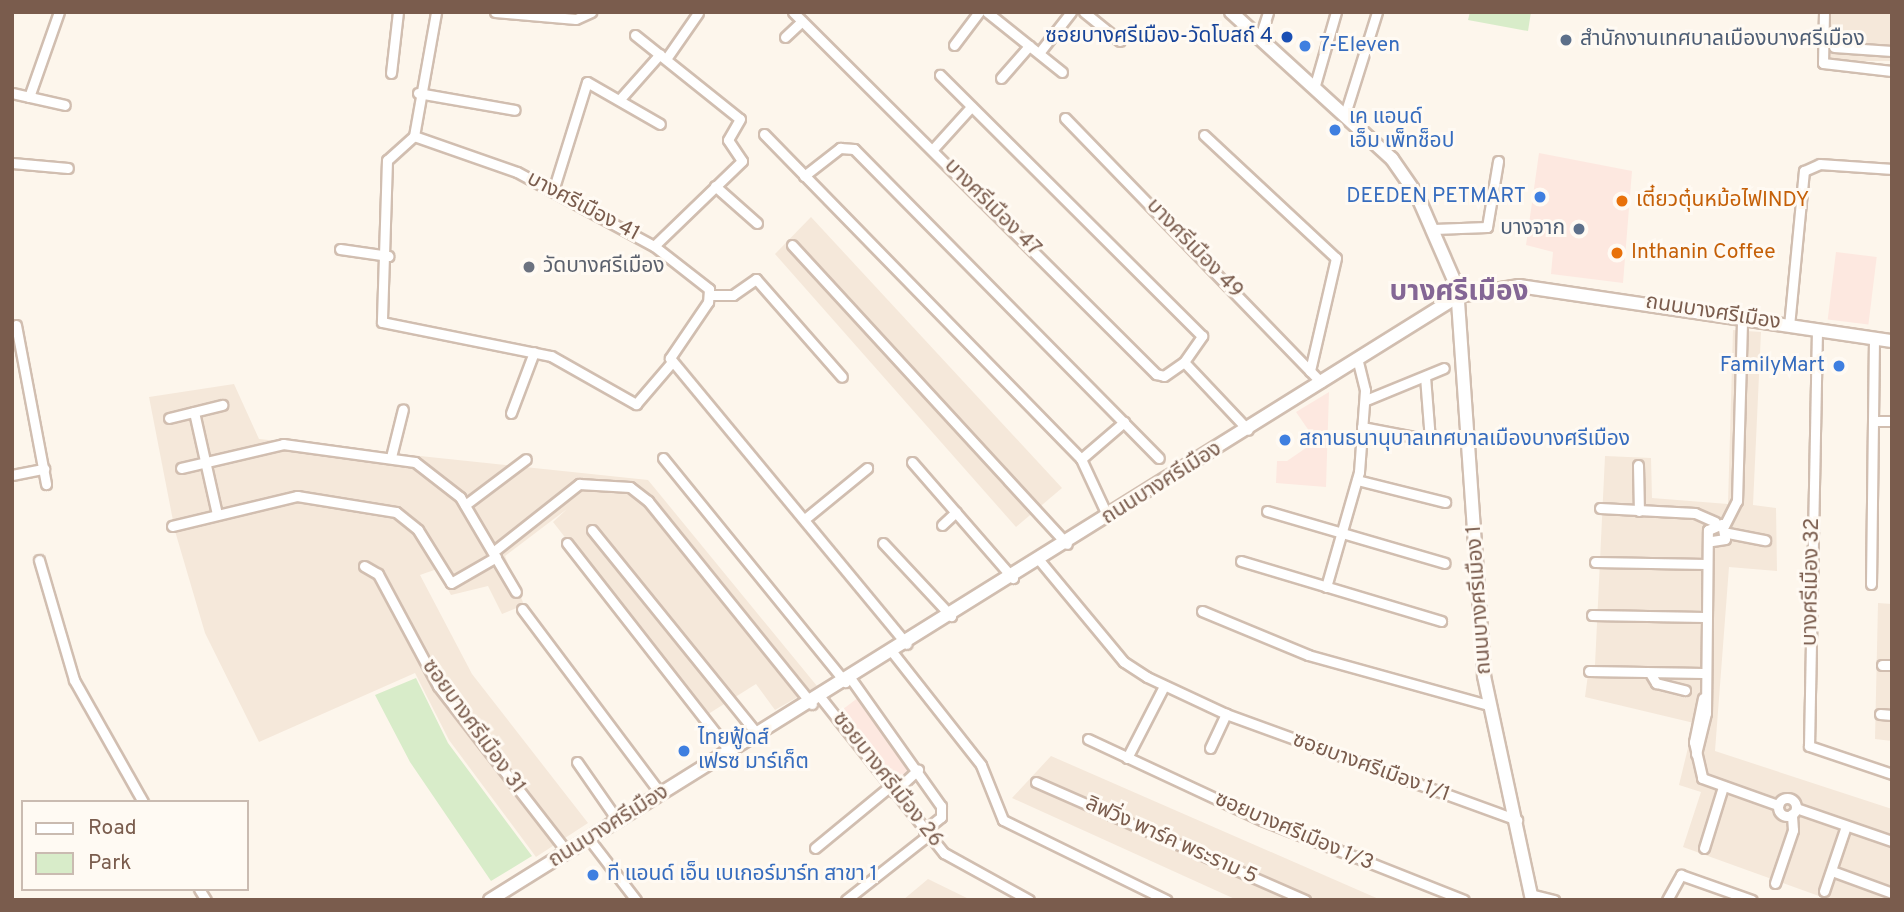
<!DOCTYPE html>
<html>
<head>
<meta charset="utf-8">
<style>
  body { margin:0 }
  #map { position:relative; width:1904px; height:912px; overflow:hidden; background:#fdf6ec; font-family:Overpass,"Noto Sans Thai",sans-serif }
  div>[style] { position:absolute }
  [style*='--x'] { left:calc(var(--x)*1px); top:calc(var(--y)*1px); width:calc(var(--w)*1px); rotate:calc(var(--a)*1deg) }
  .residential>* { inset:0; background:#f5e8da; transform-origin:0 0 }
  .commercial>* { inset:0; background:#fde8e0; transform-origin:0 0 }
  .green>* { inset:0; background:#d8ecc9 }
  .roads { filter:drop-shadow(2px 0 #d1beb0) drop-shadow(-2px 0 #d1beb0) drop-shadow(0 2px #d1beb0) drop-shadow(0 -2px #d1beb0) }
  .street>* { height:9px; margin:-4.5px; padding:0 4.5px; transform-origin:4.5px; border-radius:4.5px; background:#fff }
  .street>.ring { margin:-4.5px; padding:0; box-sizing:content-box; background:none; border:9px solid #fff; border-radius:50% }
  .secondary>* { height:12px; margin:-6px; padding:0 6px; transform-origin:6px; border-radius:6px; background:#fff }
  .dots>* { width:19px; height:19px; translate:-50% -50%; box-sizing:border-box; border:4px solid #fffaf3; border-radius:50% }
  span { translate:-50% -50%; white-space:nowrap; text-align:center; line-height:1.15; -webkit-text-stroke:6px #fffaf3; paint-order:stroke }
  .transit-label { font-size:21px; color:#164399 }
  .right { translate:-100% -50%; text-align:right }
  .service-label { font-size:21px; color:#4e5e75 }
  .left { translate:0 -50%; text-align:left }
  .shop-label { font-size:21px; color:#366cbe }
  .food-label { font-size:21px; color:#c56008 }
  .street-label { font-size:21px; color:#7a5c4d }
  .worship-label { font-size:21px; color:#5b616d }
  .district-label { font-size:28px; color:#846695; font-weight:700 }
  .frame { position:absolute; inset:0; border:14px solid #7a5c4d; pointer-events:none }
  .legend { position:absolute; left:21px; top:800px; width:228px; height:91px; box-sizing:border-box; background:#fffaf3; border:2px solid #cabbb1; margin:0; padding:9px 12px; list-style:none; font-size:21px; color:#7a5c4d }
  .legend li { display:flex; align-items:center; gap:14px; height:35px }
  .legend b { width:35px; border:2px solid #cabbb1 }
</style>
</head>
<body>
<div id="map">
  <div class="residential">
    <i style="left:1829px;top:12px;width:63px;height:49px"></i>
    <i style="clip-path:polygon(811px 217px,1062px 488px,1016px 527px,775px 254px)"></i>
    <i style="clip-path:polygon(1733px 330px,1761px 332px,1753px 505px,1776px 508px,1777px 571px,1729px 567px,1715px 751px,1892px 809px,1892px 900px,1830px 900px,1683px 847px,1701px 792px,1679px 785px,1694px 723px,1585px 697px,1589px 667px,1595px 665px,1605px 456px,1651px 458px,1652px 498px,1728px 504px)"></i>
    <i style="clip-path:polygon(234px 384px,259px 439px,648px 480px,817px 686px,775px 710px,756px 684px,705px 716px,553px 522px,567px 509px,505px 556px,524px 605px,502px 614px,488px 586px,451px 595px,437px 569px,420px 575px,472px 674px,588px 823px,536px 857px,449px 740px,415px 673px,259px 742px,205px 633px,175px 531px,149px 397px)"></i>
    <i style="clip-path:polygon(1878px 603px,1892px 604px,1892px 741px,1875px 739px)"></i>
    <i style="clip-path:polygon(1051px 756px,1381px 900px,1237px 900px,1012px 798px)"></i>
    <i style="clip-path:polygon(928px 879px,971px 900px,903px 900px)"></i>
  </div>
  <div class="commercial">
    <i style="clip-path:polygon(1539px 153px,1632px 171px,1623px 283px,1551px 274px,1553px 252px,1526px 245px)"></i>
    <i style="left:1836px;top:252px;width:41px;height:68px;rotate:7deg"></i>
    <i style="clip-path:polygon(1329px 392px,1326px 487px,1276px 483px,1277px 461px,1287px 461px,1316px 441px,1296px 412px)"></i>
    <i style="left:859px;top:697px;width:91px;height:21px;rotate:53deg"></i>
  </div>
  <div class="green">
    <i style="clip-path:polygon(1470px 12px,1531px 12px,1528px 31px,1468px 20px)"></i>
    <i style="clip-path:polygon(416px 678px,448px 743px,532px 856px,491px 881px,410px 762px,375px 695px)"></i>
  </div>
  <div class="roads">
    <div class="street">
      <i style="--x:495;--y:12;--w:81;--a:4.9"></i>
      <i style="--x:576;--y:19;--w:17;--a:-25"></i>
      <i style="--x:793;--y:12;--w:513;--a:44.92"></i>
      <i style="--x:1156;--y:374;--w:8;--a:14"></i>
      <i style="--x:1164;--y:376;--w:24;--a:-35"></i>
      <i style="--x:1184;--y:362;--w:32;--a:-55"></i>
      <i style="--x:1202;--y:336;--w:370;--a:-135.1"></i>
      <i style="--x:987;--y:12;--w:96;--a:38.7"></i>
      <i style="--x:1084;--y:12;--w:46;--a:38.9"></i>
      <i style="--x:1824;--y:12;--w:51;--a:91.1"></i>
      <i style="--x:1823;--y:63;--w:69;--a:6.6"></i>
      <i style="--x:635;--y:35;--w:134;--a:38.7"></i>
      <i style="--x:740;--y:119;--w:24;--a:120"></i>
      <i style="--x:728;--y:140;--w:25;--a:56"></i>
      <i style="--x:742;--y:161;--w:122;--a:136"></i>
      <i style="--x:785;--y:37;--w:23;--a:-43"></i>
      <i style="--x:1260;--y:37;--w:26;--a:-72"></i>
      <i style="--x:954;--y:45;--w:41;--a:-52.9"></i>
      <i style="--x:1834;--y:47;--w:58;--a:3.9"></i>
      <i style="--x:1039;--y:53;--w:52;--a:-52"></i>
      <i style="--x:666;--y:59;--w:56;--a:-55.2"></i>
      <i style="--x:391;--y:73;--w:61;--a:-83.5"></i>
      <i style="--x:1001;--y:78;--w:43;--a:-48.8"></i>
      <i style="--x:1315;--y:85;--w:76;--a:-74"></i>
      <i style="--x:12;--y:93;--w:54;--a:12.8"></i>
      <i style="--x:418;--y:93;--w:98;--a:9.9"></i>
      <i style="--x:29;--y:97;--w:90;--a:-70.6"></i>
      <i style="--x:620;--y:99;--w:60;--a:-48.4"></i>
      <i style="--x:1346;--y:111;--w:104;--a:-72.6"></i>
      <i style="--x:1065;--y:118;--w:368;--a:45.9"></i>
      <i style="--x:764;--y:134;--w:454;--a:45.7"></i>
      <i style="--x:1081;--y:459;--w:64;--a:65"></i>
      <i style="--x:1204;--y:135;--w:180;--a:43"></i>
      <i style="--x:1336;--y:258;--w:116;--a:103"></i>
      <i style="--x:414;--y:136;--w:109;--a:19.3"></i>
      <i style="--x:517;--y:172;--w:156;--a:28.4"></i>
      <i style="--x:654;--y:246;--w:70;--a:38"></i>
      <i style="--x:709;--y:289;--w:13;--a:94"></i>
      <i style="--x:708;--y:302;--w:68;--a:124.2"></i>
      <i style="--x:670;--y:358;--w:371;--a:50.4"></i>
      <i style="--x:414;--y:136;--w:36;--a:138"></i>
      <i style="--x:387;--y:160;--w:162;--a:91.8"></i>
      <i style="--x:382;--y:322;--w:172;--a:11.4"></i>
      <i style="--x:551;--y:356;--w:98;--a:29.5"></i>
      <i style="--x:636;--y:404;--w:55;--a:-49.4"></i>
      <i style="--x:414;--y:136;--w:126;--a:-79.9"></i>
      <i style="--x:933;--y:149;--w:57;--a:-47.9"></i>
      <i style="--x:12;--y:163;--w:56;--a:5.1"></i>
      <i style="--x:804;--y:176;--w:46;--a:-37.9"></i>
      <i style="--x:840;--y:148;--w:14;--a:4"></i>
      <i style="--x:854;--y:149;--w:434;--a:45.4"></i>
      <i style="--x:715;--y:186;--w:56;--a:41.4"></i>
      <i style="--x:553;--y:191;--w:114;--a:-72.7"></i>
      <i style="--x:587;--y:82;--w:84;--a:29.9"></i>
      <i style="--x:1434;--y:229;--w:53;--a:-2.2"></i>
      <i style="--x:1487;--y:227;--w:67;--a:-80.5"></i>
      <i style="--x:792;--y:245;--w:406;--a:47.4"></i>
      <i style="--x:340;--y:249;--w:49;--a:8.3"></i>
      <i style="--x:710;--y:295;--w:23;--a:0"></i>
      <i style="--x:733;--y:295;--w:28;--a:-35"></i>
      <i style="--x:756;--y:279;--w:130;--a:48.7"></i>
      <i style="--x:16;--y:325;--w:162;--a:79.3"></i>
      <i style="--x:1789;--y:326;--w:156;--a:-84.5"></i>
      <i style="--x:1804;--y:171;--w:17;--a:-24"></i>
      <i style="--x:1820;--y:164;--w:72;--a:4"></i>
      <i style="--x:1817;--y:330;--w:416;--a:91.1"></i>
      <i style="--x:1809;--y:746;--w:88;--a:18.6"></i>
      <i style="--x:1184;--y:362;--w:93;--a:46.7"></i>
      <i style="--x:1366;--y:400;--w:84;--a:-22.3"></i>
      <i style="--x:194;--y:412;--w:105;--a:77.3"></i>
      <i style="--x:511;--y:413;--w:65;--a:-69.3"></i>
      <i style="--x:169;--y:418;--w:55;--a:-13.8"></i>
      <i style="--x:1873;--y:421;--w:19;--a:0"></i>
      <i style="--x:1362;--y:427;--w:69;--a:10.8"></i>
      <i style="--x:1430;--y:440;--w:63;--a:-94.5"></i>
      <i style="--x:391;--y:457;--w:49;--a:-76"></i>
      <i style="--x:663;--y:458;--w:289;--a:50.9"></i>
      <i style="--x:1081;--y:459;--w:57;--a:-40.7"></i>
      <i style="--x:912;--y:462;--w:154;--a:49"></i>
      <i style="--x:1638;--y:465;--w:46;--a:88.8"></i>
      <i style="--x:181;--y:468;--w:105;--a:-13.2"></i>
      <i style="--x:283;--y:444;--w:133;--a:7.8"></i>
      <i style="--x:415;--y:462;--w:57;--a:37.9"></i>
      <i style="--x:460;--y:497;--w:110;--a:59.5"></i>
      <i style="--x:12;--y:475;--w:33;--a:-11"></i>
      <i style="--x:1357;--y:480;--w:91;--a:14"></i>
      <i style="--x:465;--y:505;--w:76;--a:-37"></i>
      <i style="--x:1600;--y:508;--w:95;--a:3"></i>
      <i style="--x:1695;--y:513;--w:22;--a:24"></i>
      <i style="--x:1267;--y:511;--w:185;--a:16.3"></i>
      <i style="--x:806;--y:518;--w:79;--a:-39.3"></i>
      <i style="--x:942;--y:525;--w:19;--a:-43"></i>
      <i style="--x:172;--y:526;--w:129;--a:-13.5"></i>
      <i style="--x:297;--y:496;--w:100;--a:9.2"></i>
      <i style="--x:396;--y:512;--w:28;--a:39"></i>
      <i style="--x:418;--y:530;--w:62;--a:58.1"></i>
      <i style="--x:451;--y:583;--w:52;--a:-30"></i>
      <i style="--x:1724;--y:526;--w:28;--a:-63"></i>
      <i style="--x:1737;--y:501;--w:183;--a:-88.4"></i>
      <i style="--x:592;--y:530;--w:265;--a:51"></i>
      <i style="--x:1728;--y:533;--w:38;--a:11"></i>
      <i style="--x:567;--y:543;--w:265;--a:52"></i>
      <i style="--x:883;--y:543;--w:100;--a:47"></i>
      <i style="--x:493;--y:552;--w:110;--a:-38.3"></i>
      <i style="--x:579;--y:484;--w:51;--a:3.4"></i>
      <i style="--x:630;--y:487;--w:23;--a:38"></i>
      <i style="--x:648;--y:501;--w:261;--a:51.1"></i>
      <i style="--x:39;--y:560;--w:125;--a:73.7"></i>
      <i style="--x:74;--y:680;--w:140;--a:60.5"></i>
      <i style="--x:1040;--y:561;--w:131;--a:50.3"></i>
      <i style="--x:1124;--y:662;--w:27;--a:33"></i>
      <i style="--x:1147;--y:677;--w:87;--a:25.1"></i>
      <i style="--x:1226;--y:714;--w:310;--a:20"></i>
      <i style="--x:1241;--y:561;--w:209;--a:16.7"></i>
      <i style="--x:1595;--y:562;--w:111;--a:1"></i>
      <i style="--x:364;--y:566;--w:16;--a:30"></i>
      <i style="--x:378;--y:574;--w:127;--a:61.8"></i>
      <i style="--x:438;--y:686;--w:210;--a:52.1"></i>
      <i style="--x:1871;--y:584;--w:245;--a:-89.3"></i>
      <i style="--x:1326;--y:587;--w:120;--a:-74"></i>
      <i style="--x:1359;--y:472;--w:82;--a:-85.8"></i>
      <i style="--x:1365;--y:390;--w:32;--a:-104"></i>
      <i style="--x:522;--y:609;--w:231;--a:53.1"></i>
      <i style="--x:1202;--y:611;--w:115;--a:22.5"></i>
      <i style="--x:1308;--y:655;--w:187;--a:15.5"></i>
      <i style="--x:1592;--y:615;--w:112;--a:1"></i>
      <i style="--x:893;--y:653;--w:142;--a:51.8"></i>
      <i style="--x:981;--y:765;--w:59;--a:68.2"></i>
      <i style="--x:1003;--y:820;--w:182;--a:26.1"></i>
      <i style="--x:1882;--y:665;--w:10;--a:0"></i>
      <i style="--x:1589;--y:671;--w:114;--a:1"></i>
      <i style="--x:1650;--y:673;--w:12;--a:59"></i>
      <i style="--x:1656;--y:683;--w:30;--a:14"></i>
      <i style="--x:851;--y:679;--w:156;--a:54.7"></i>
      <i style="--x:941;--y:806;--w:11;--a:90"></i>
      <i style="--x:941;--y:817;--w:22;--a:141"></i>
      <i style="--x:821;--y:698;--w:198;--a:51.6"></i>
      <i style="--x:944;--y:853;--w:97;--a:28.9"></i>
      <i style="--x:1703;--y:698;--w:45;--a:101.6"></i>
      <i style="--x:1694;--y:742;--w:37;--a:77"></i>
      <i style="--x:1702;--y:778;--w:81;--a:19.6"></i>
      <i style="--x:1880;--y:714;--w:12;--a:5"></i>
      <i style="--x:1088;--y:739;--w:192;--a:25"></i>
      <i style="--x:1262;--y:820;--w:217;--a:21.6"></i>
      <i style="--x:1210;--y:748;--w:38;--a:-65"></i>
      <i style="--x:1696;--y:754;--w:42;--a:-76.3"></i>
      <i style="--x:1706;--y:713;--w:183;--a:-89.4"></i>
      <i style="--x:1708;--y:530;--w:15;--a:-23"></i>
      <i style="--x:1722;--y:524;--w:15;--a:79"></i>
      <i style="--x:1725;--y:539;--w:13;--a:171"></i>
      <i style="--x:1127;--y:758;--w:81;--a:-62.8"></i>
      <i style="--x:577;--y:762;--w:72;--a:55.2"></i>
      <i style="--x:1036;--y:782;--w:294;--a:23.7"></i>
      <i style="--x:894;--y:792;--w:33;--a:-43"></i>
      <i class="ring" style="left:1778px;top:798px;width:9px;height:9px"></i>
      <i style="--x:1796;--y:808;--w:102;--a:19"></i>
      <i style="--x:589;--y:839;--w:77;--a:52.4"></i>
      <i style="--x:815;--y:848;--w:96;--a:-39.5"></i>
      <i style="--x:1704;--y:848;--w:61;--a:-72.8"></i>
      <i style="--x:1832;--y:871;--w:64;--a:20.1"></i>
      <i style="--x:1775;--y:883;--w:56;--a:-71.2"></i>
      <i style="--x:1793;--y:830;--w:16;--a:-94"></i>
      <i style="--x:199;--y:889;--w:13;--a:58"></i>
      <i style="--x:1824;--y:891;--w:69;--a:-71.3"></i>
      <i style="--x:1530;--y:894;--w:25;--a:14"></i>
      <i style="--x:846;--y:900;--w:103;--a:-38.3"></i>
      <i style="--x:1667;--y:900;--w:29;--a:-61"></i>
      <i style="--x:1681;--y:875;--w:75;--a:19.4"></i>
    </div>
    <div class="secondary">
      <i style="--x:1231;--y:12;--w:218;--a:42.4"></i>
      <i style="--x:1392;--y:159;--w:44;--a:55.2"></i>
      <i style="--x:1417;--y:195;--w:100;--a:66.5"></i>
      <i style="--x:1457;--y:287;--w:390;--a:86"></i>
      <i style="--x:1484;--y:676;--w:229;--a:77.9"></i>
      <i style="--x:490;--y:900;--w:1141;--a:-31.96"></i>
      <i style="--x:1458;--y:296;--w:62;--a:-9.3"></i>
      <i style="--x:1519;--y:286;--w:377;--a:8.4"></i>
    </div>
  </div>
  <div class="dots">
    <i style="left:1287px;top:37px;background:#1a4fb4"></i>
    <i style="left:1566px;top:40px;background:#5c6f8a"></i>
    <i style="left:1305px;top:46px;background:#3f7fe0"></i>
    <i style="left:1335px;top:130px;background:#3f7fe0"></i>
    <i style="left:1540px;top:197px;background:#3f7fe0"></i>
    <i style="left:1622px;top:201px;background:#e8710a"></i>
    <i style="left:1579px;top:229px;background:#5c6f8a"></i>
    <i style="left:1617px;top:253px;background:#e8710a"></i>
    <i style="left:529px;top:267px;background:#6b7280"></i>
    <i style="left:1839px;top:366px;background:#3f7fe0"></i>
    <i style="left:1285px;top:440px;background:#3f7fe0"></i>
    <i style="left:684px;top:751px;background:#3f7fe0"></i>
    <i style="left:593px;top:875px;background:#3f7fe0"></i>
  </div>
  <div class="transit-label">
    <span class="right" style="left:1273px;top:37px">ซอยบางศรีเมือง-วัดโบสถ์ 4</span>
  </div>
  <div class="service-label">
    <span class="left" style="left:1580px;top:40px">สำนักงานเทศบาลเมืองบางศรีเมือง</span>
    <span class="right" style="left:1565px;top:229px">บางจาก</span>
  </div>
  <div class="shop-label">
    <span class="left" style="left:1319px;top:46px">7-Eleven</span>
    <span class="left" style="left:1349px;top:130px">เค แอนด์<br>เอ็ม เพ็ทช็อป</span>
    <span class="right" style="left:1526px;top:197px">DEEDEN PETMART</span>
    <span class="right" style="left:1825px;top:366px">FamilyMart</span>
    <span class="left" style="left:1299px;top:440px">สถานธนานุบาลเทศบาลเมืองบางศรีเมือง</span>
    <span class="left" style="left:698px;top:751px">ไทยฟู้ดส์<br>เฟรซ มาร์เก็ต</span>
    <span class="left" style="left:607px;top:875px">ที แอนด์ เอ็น เบเกอร์มาร์ท สาขา 1</span>
  </div>
  <div class="food-label">
    <span class="left" style="left:1636px;top:201px">เตี๋ยวตุ๋นหม้อไฟINDY</span>
    <span class="left" style="left:1631px;top:253px">Inthanin Coffee</span>
  </div>
  <div class="street-label">
    <span style="left:583px;top:207px;rotate:28deg">บางศรีเมือง 41</span>
    <span style="left:992px;top:208px;rotate:45deg">บางศรีเมือง 47</span>
    <span style="left:1194px;top:249px;rotate:46deg">บางศรีเมือง 49</span>
    <span style="left:1713px;top:313px;rotate:9deg">ถนนบางศรีเมือง</span>
    <span style="left:1162px;top:484px;rotate:-32deg">ถนนบางศรีเมือง</span>
    <span style="left:1812px;top:582px;rotate:-89deg">บางศรีเมือง 32</span>
    <span style="left:1480px;top:600px;rotate:-94deg">ถนนบางศรีเมือง 1</span>
    <span style="left:473px;top:727px;rotate:54deg">ซอยบางศรีเมือง 31</span>
    <span style="left:1371px;top:768px;rotate:20deg">ซอยบางศรีเมือง 1/1</span>
    <span style="left:887px;top:780px;rotate:52deg">ซอยบางศรีเมือง 26</span>
    <span style="left:609px;top:827px;rotate:-32deg">ถนนบางศรีเมือง</span>
    <span style="left:1294px;top:832px;rotate:23deg">ซอยบางศรีเมือง 1/3</span>
    <span style="left:1171px;top:841px;rotate:24deg">ลิฟวิ่ง พาร์ค พระราม 5</span>
  </div>
  <div class="worship-label">
    <span class="left" style="left:543px;top:267px">วัดบางศรีเมือง</span>
  </div>
  <div class="district-label">
    <span style="left:1459px;top:293px">บางศรีเมือง</span>
  </div>
  <div class="frame"></div>
  <ul class="legend">
  <li><b style="height:9px;background:#fff"></b>Road</li>
  <li><b style="height:19px;background:#d8ecc9"></b>Park</li>
  </ul>
</div>
</body>
</html>
